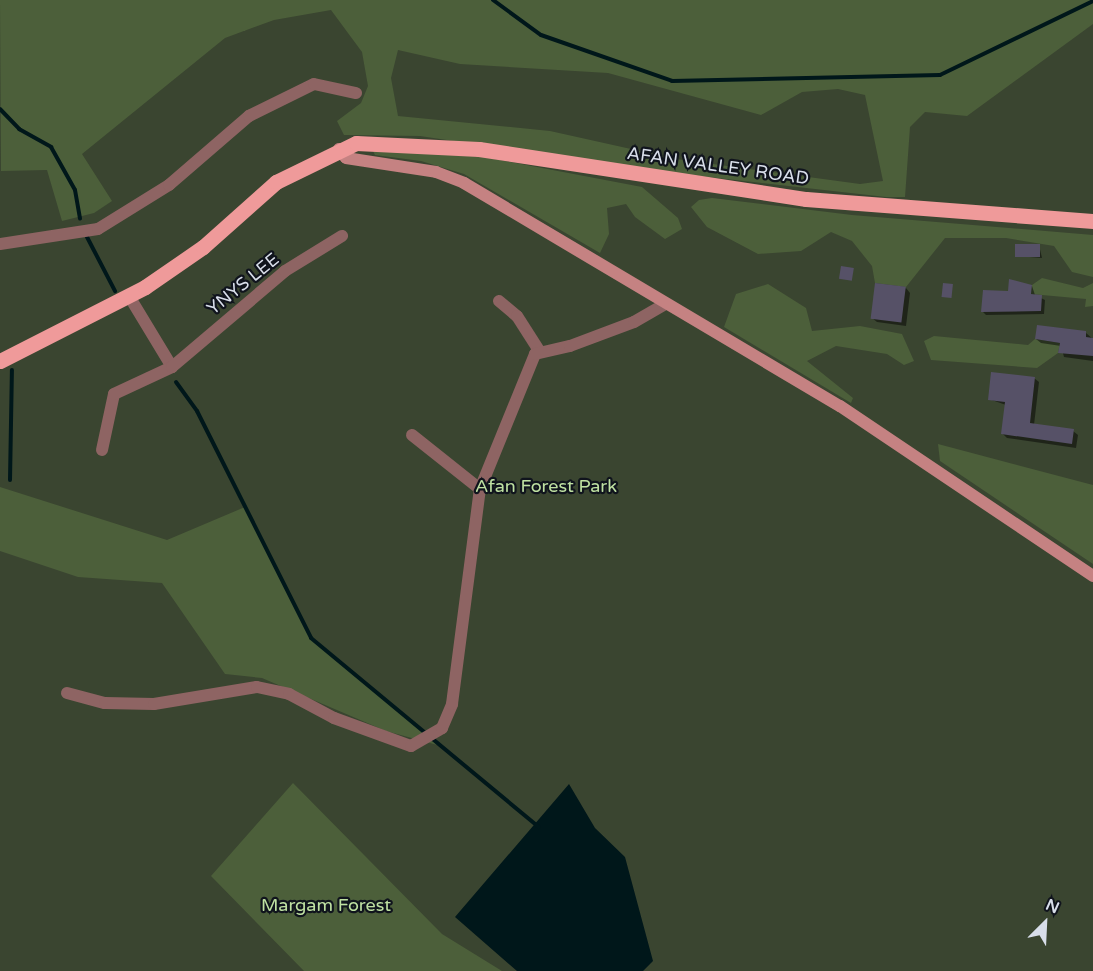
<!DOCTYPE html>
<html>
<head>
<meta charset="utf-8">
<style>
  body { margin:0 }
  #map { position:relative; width:1093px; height:971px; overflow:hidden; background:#232c3e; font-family:"Varela Round",sans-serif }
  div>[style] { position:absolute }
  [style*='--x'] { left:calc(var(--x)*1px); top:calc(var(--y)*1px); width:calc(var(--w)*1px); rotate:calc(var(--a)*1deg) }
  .green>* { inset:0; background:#3a4530; transform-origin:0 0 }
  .forest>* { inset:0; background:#4c5f3a }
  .water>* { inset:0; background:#00171a }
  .shadow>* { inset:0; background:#0007 }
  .stream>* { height:4px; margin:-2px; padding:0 2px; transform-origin:2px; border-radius:2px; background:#00171a }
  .building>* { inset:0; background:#565167; transform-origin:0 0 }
  .minor>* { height:12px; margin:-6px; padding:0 6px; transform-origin:6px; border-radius:6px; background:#8e6463 }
  .secondary>* { height:12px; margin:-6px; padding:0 6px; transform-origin:6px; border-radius:6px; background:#c58282 }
  .primary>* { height:15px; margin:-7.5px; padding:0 7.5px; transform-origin:7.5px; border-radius:7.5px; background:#ef9a9a }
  span { translate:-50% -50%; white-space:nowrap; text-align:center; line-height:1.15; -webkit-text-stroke:4.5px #10141d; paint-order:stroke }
  .street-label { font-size:18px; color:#d8deea }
  .park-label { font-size:18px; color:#bfe1a2 }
  .north { position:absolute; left:1015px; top:893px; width:60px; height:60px; -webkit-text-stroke:4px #10141d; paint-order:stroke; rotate:24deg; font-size:16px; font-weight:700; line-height:24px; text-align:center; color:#d8deea }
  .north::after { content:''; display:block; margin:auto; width:21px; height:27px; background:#d8deea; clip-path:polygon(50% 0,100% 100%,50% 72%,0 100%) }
</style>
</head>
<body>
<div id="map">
  <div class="green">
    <i style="left:0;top:0;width:1093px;height:971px"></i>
  </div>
  <div class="forest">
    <i style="clip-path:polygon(evenodd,0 0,1093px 0,1093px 24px,967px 116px,925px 112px,910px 127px,905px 197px,886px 197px,655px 171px,420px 136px,344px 135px,337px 121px,361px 103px,368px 86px,362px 52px,331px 10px,274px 20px,225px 38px,82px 154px,112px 201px,94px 213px,62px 221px,47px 170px,1px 171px,0 0,398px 50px,460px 64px,608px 73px,761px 115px,802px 92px,838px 89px,865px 95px,883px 181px,860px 184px,676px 159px,550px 131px,398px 116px,391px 78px,398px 50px)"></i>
    <i style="clip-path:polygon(402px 150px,484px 157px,642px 187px,678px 218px,682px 229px,665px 239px,635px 217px,626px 204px,607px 208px,609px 234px,600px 253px,464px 174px,421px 161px,375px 155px,373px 151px)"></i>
    <i style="clip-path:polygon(712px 198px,852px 215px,1093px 235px,1093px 277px,1072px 272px,1054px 246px,1006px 238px,945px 238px,906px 287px,875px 283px,872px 266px,852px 241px,831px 232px,801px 251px,758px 254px,707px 227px,691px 207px,699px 200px)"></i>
    <i style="clip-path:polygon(1042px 278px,1083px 288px,1093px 283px,1093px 306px,1085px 307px,1086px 299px,1031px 294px,1032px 285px)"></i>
    <i style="clip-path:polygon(768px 284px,806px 308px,812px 331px,860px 326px,902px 334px,914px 361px,904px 365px,887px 354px,836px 346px,807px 361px,853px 398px,851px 403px,724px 327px,736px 294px)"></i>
    <i style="clip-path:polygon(934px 336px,1028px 345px,1035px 339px,1060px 343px,1058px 353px,1037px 368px,931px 360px,924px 341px)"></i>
    <i style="clip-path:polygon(938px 444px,1093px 485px,1093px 564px,940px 461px)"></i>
    <i style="clip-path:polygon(0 487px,167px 540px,245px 507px,311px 638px,441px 746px,386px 731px,262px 678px,225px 674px,162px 583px,78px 577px,0 551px)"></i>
    <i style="clip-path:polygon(293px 783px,442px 934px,502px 971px,304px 971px,211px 876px)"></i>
  </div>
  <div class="water">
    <i style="clip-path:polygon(569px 784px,595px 828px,625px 857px,653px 961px,643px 971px,517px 971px,455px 917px)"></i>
  </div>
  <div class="shadow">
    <i style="clip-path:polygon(1039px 245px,1042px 258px,1017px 256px)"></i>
    <i style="clip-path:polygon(1011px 281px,1032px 286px,1035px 295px,1045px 300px,1044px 314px,986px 315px,982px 311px,1010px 293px)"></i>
    <i style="clip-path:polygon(906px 288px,910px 293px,906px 326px,877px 322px,872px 318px)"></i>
    <i style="clip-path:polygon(1086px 333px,1093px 339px,1093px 361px,1064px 357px,1061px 346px,1041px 343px,1036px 339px)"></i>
    <i style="clip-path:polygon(1034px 378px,1039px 382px,1034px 425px,1073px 431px,1078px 435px,1076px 448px,1007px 438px,1002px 433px,1006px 405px,989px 399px)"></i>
  </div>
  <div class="stream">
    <i style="--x:493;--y:0;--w:59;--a:36.1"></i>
    <i style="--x:541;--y:35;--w:139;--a:19.3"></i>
    <i style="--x:672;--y:81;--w:268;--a:-1.3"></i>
    <i style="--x:940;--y:75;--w:170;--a:-25.8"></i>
    <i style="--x:0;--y:109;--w:28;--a:46"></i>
    <i style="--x:19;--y:129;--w:37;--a:29"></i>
    <i style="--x:51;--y:147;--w:49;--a:60.8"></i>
    <i style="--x:75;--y:190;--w:29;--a:80"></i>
    <i style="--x:87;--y:237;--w:61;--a:62.6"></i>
    <i style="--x:176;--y:382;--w:36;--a:54"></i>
    <i style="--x:197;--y:411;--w:254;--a:63.3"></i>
    <i style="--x:311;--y:638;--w:296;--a:39.7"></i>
    <i style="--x:10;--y:480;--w:110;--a:-89"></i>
  </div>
  <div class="building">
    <i style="left:1015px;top:244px;width:25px;height:13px"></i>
    <i style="left:841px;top:266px;width:13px;height:13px;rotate:9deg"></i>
    <i style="clip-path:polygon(1009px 279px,1032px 285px,1031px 294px,1042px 295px,1041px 311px,981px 312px,983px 290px,1008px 291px)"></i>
    <i style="left:875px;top:283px;width:31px;height:36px;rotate:7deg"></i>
    <i style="left:943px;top:283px;width:10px;height:14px;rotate:6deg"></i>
    <i style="clip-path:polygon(1037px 325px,1086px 331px,1086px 337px,1093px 338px,1093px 356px,1058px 353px,1060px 343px,1035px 339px)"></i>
    <i style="clip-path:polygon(991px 372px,1035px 377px,1030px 423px,1074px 429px,1072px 444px,1001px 434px,1005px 402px,988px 400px)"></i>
  </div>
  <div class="minor">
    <i style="--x:0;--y:244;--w:99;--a:-8.7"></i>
    <i style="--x:98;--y:229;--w:84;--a:-31.8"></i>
    <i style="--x:169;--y:185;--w:106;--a:-40.8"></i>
    <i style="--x:249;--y:116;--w:72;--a:-26.2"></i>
    <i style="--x:314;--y:84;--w:43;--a:12.1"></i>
    <i style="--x:129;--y:296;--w:83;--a:58.8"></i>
    <i style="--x:499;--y:301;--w:23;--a:40"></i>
    <i style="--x:517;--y:316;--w:43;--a:57.4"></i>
    <i style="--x:412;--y:435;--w:87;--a:38.5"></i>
    <i style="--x:102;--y:450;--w:57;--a:-77.9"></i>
    <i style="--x:114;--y:394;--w:64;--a:-25"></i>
    <i style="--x:172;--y:367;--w:148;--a:-40.3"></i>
    <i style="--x:285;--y:271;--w:67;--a:-31.6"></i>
    <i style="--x:67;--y:693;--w:39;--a:15"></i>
    <i style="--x:105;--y:703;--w:49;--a:1.2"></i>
    <i style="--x:154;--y:704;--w:104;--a:-9.4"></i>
    <i style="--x:257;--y:687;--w:33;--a:12"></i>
    <i style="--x:289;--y:694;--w:51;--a:28.1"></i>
    <i style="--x:334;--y:718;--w:82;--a:20"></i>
    <i style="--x:411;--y:746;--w:36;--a:-30"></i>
    <i style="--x:442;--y:728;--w:26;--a:-67"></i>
    <i style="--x:452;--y:704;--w:217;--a:-82.6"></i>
    <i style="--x:480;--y:489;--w:146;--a:-67.8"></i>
    <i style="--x:535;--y:354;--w:36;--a:-13"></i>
    <i style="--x:570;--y:346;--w:68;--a:-20.6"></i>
    <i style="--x:634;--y:322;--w:34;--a:-30"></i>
  </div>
  <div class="secondary">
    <i style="--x:339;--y:149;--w:11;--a:52"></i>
    <i style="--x:346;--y:158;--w:91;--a:8.8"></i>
    <i style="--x:436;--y:172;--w:30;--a:21"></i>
    <i style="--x:464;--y:183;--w:437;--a:30.7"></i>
    <i style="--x:840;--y:406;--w:305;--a:33.9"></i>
  </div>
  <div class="primary">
    <i style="--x:0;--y:361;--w:163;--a:-27"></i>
    <i style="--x:145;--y:287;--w:70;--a:-34.6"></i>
    <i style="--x:203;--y:247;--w:98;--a:-41.7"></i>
    <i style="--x:276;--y:182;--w:89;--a:-26"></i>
    <i style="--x:356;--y:143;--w:123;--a:2.8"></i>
    <i style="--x:479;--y:149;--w:331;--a:8.7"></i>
    <i style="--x:806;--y:199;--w:288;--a:4.4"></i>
  </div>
  <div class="street-label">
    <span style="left:718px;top:166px;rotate:8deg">AFAN VALLEY ROAD</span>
    <span style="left:243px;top:284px;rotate:-39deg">YNYS LEE</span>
  </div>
  <div class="park-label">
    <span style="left:546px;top:486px">Afan Forest Park</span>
    <span style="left:326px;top:905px">Margam Forest</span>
  </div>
  <div class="north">N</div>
</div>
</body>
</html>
